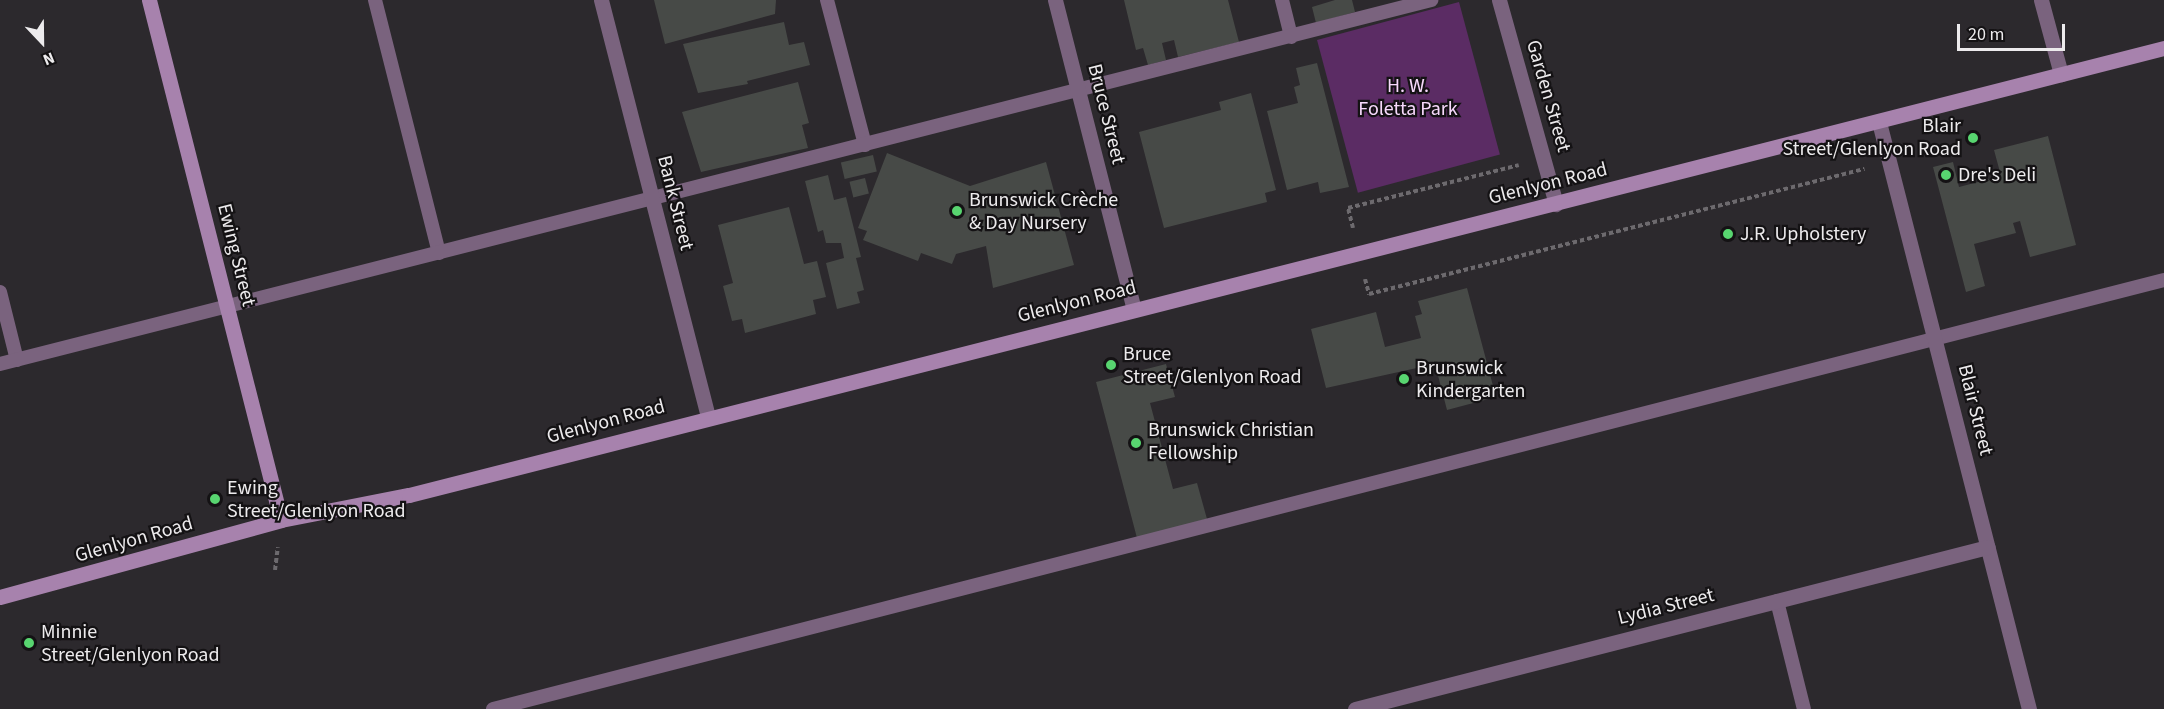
<!DOCTYPE html>
<html>
<head>
<meta charset="utf-8">
<style>
  body { margin:0 }
  #map { position:relative; width:2164px; height:709px; overflow:hidden; background:#2c292d; font-family:"Source Sans 3",sans-serif }
  div>[style] { position:absolute }
  [style*='--x'] { left:calc(var(--x)*1px); top:calc(var(--y)*1px); width:calc(var(--w)*1px); rotate:calc(var(--a)*1deg) }
  .green>* { inset:0; background:#5b2c64; transform-origin:0 0 }
  .building>* { inset:0; background:#474a47; transform-origin:0 0 }
  .path>* { height:4px; margin-top:-2px; transform-origin:0; background:repeating-linear-gradient(90deg,#6d6a6e 0 4.5px,transparent 0 7.5px) }
  .lane>* { height:14px; margin:-7px; padding:0 7px; transform-origin:7px; border-radius:7px; background:#7a637e }
  .street>* { height:15px; margin:-7.5px; padding:0 7.5px; transform-origin:7.5px; border-radius:7.5px; background:#7a637e }
  .secondary>* { height:15px; margin:-7.5px; padding:0 7.5px; transform-origin:7.5px; border-radius:7.5px; background:#a782ad }
  .dots>* { width:16px; height:16px; translate:-50% -50%; box-sizing:border-box; border:3px solid #141214; border-radius:50% }
  span { translate:-50% -50%; white-space:nowrap; text-align:center; line-height:1.15; -webkit-text-stroke:4.5px #141214; paint-order:stroke }
  .park-label { font-size:20px; color:#f7d9fc }
  .street-label { font-size:20px; color:#edebed }
  .poi-label { font-size:20px; color:#edebed }
  .right { translate:-100% -50%; text-align:right }
  .left { translate:0 -50%; text-align:left }
  .north { position:absolute; left:12px; top:12px; width:60px; height:60px; -webkit-text-stroke:4px #141214; paint-order:stroke; rotate:158deg; font-size:16px; font-weight:700; line-height:24px; text-align:center; color:#edebed }
  .north::after { content:''; display:block; margin:auto; width:21px; height:27px; background:#edebed; clip-path:polygon(50% 0,100% 100%,50% 72%,0 100%) }
  .scale { position:absolute; left:1957px; top:24px; width:108px; height:27px; box-sizing:border-box; border:3px solid #edebed; border-top:0; padding-left:8px; font-size:18px; line-height:21px; white-space:nowrap; color:#edebed; -webkit-text-stroke:4px #141214; paint-order:stroke }
</style>
</head>
<body>
<div id="map">
  <div class="green">
    <i style="left:1459px;top:2px;width:158px;height:147px;rotate:75deg"></i>
  </div>
  <div class="building">
    <i style="clip-path:polygon(654px 0,776px 0,775px 14px,665px 44px)"></i>
    <i style="clip-path:polygon(1124px 0,1228px 0,1239px 42px,1178px 57px,1174px 40px,1162px 43px,1166px 60px,1148px 65px,1143px 48px,1136px 50px)"></i>
    <i style="clip-path:polygon(1335px 0,1352px 0,1355px 12px,1316px 23px,1312px 7px)"></i>
    <i style="clip-path:polygon(784px 22px,789px 45px,804px 42px,810px 65px,747px 81px,748px 84px,698px 93px,683px 44px)"></i>
    <i style="clip-path:polygon(1317px 63px,1349px 187px,1320px 193px,1318px 182px,1287px 190px,1267px 111px,1298px 103px,1294px 87px,1300px 85px,1296px 68px)"></i>
    <i style="clip-path:polygon(798px 82px,809px 123px,802px 125px,808px 148px,701px 172px,682px 112px)"></i>
    <i style="clip-path:polygon(1251px 93px,1276px 190px,1265px 193px,1267px 202px,1164px 228px,1139px 132px,1221px 110px,1219px 102px)"></i>
    <i style="clip-path:polygon(2048px 136px,2076px 245px,2030px 257px,2020px 221px,2013px 223px,2016px 233px,1974px 244px,1985px 286px,1966px 292px,1933px 167px,1953px 162px,1959px 187px,2001px 176px,1994px 150px)"></i>
    <i style="clip-path:polygon(887px 153px,970px 186px,1046px 162px,1074px 265px,993px 288px,986px 246px,956px 254px,952px 264px,921px 253px,918px 261px,863px 240px,867px 231px,858px 228px)"></i>
    <i style="left:873px;top:155px;width:17px;height:33px;rotate:77deg"></i>
    <i style="clip-path:polygon(828px 175px,834px 200px,846px 197px,861px 257px,856px 258px,864px 290px,857px 292px,860px 303px,837px 309px,826px 263px,844px 258px,841px 243px,826px 243px,823px 230px,818px 232px,805px 181px)"></i>
    <i style="left:865px;top:178px;width:16px;height:16px;rotate:76deg"></i>
    <i style="clip-path:polygon(789px 207px,804px 264px,817px 261px,826px 297px,813px 300px,816px 314px,745px 333px,742px 319px,732px 321px,723px 286px,733px 283px,718px 225px)"></i>
    <i style="clip-path:polygon(1467px 288px,1496px 397px,1447px 410px,1435px 364px,1326px 388px,1311px 329px,1376px 312px,1385px 347px,1421px 338px,1415px 316px,1422px 314px,1418px 301px)"></i>
    <i style="clip-path:polygon(1166px 364px,1175px 397px,1150px 403px,1173px 489px,1197px 483px,1207px 519px,1137px 538px,1096px 382px)"></i>
  </div>
  <div class="path">
    <i style="--x:1353;--y:228;--w:21;--a:-104"></i>
    <i style="--x:1348;--y:208;--w:176;--a:-14.1"></i>
    <i style="--x:1365;--y:279;--w:16;--a:75"></i>
    <i style="--x:1369;--y:294;--w:511;--a:-14.17"></i>
    <i style="--x:275;--y:570;--w:23;--a:-83"></i>
  </div>
  <div class="lane">
    <i style="--x:375;--y:0;--w:261;--a:75.8"></i>
    <i style="--x:827;--y:0;--w:150;--a:75.3"></i>
    <i style="--x:1282;--y:0;--w:38;--a:76"></i>
    <i style="--x:0;--y:292;--w:70;--a:76"></i>
    <i style="--x:0;--y:364;--w:1477;--a:-14.27"></i>
    <i style="--x:1777;--y:601;--w:111;--a:76"></i>
    <i style="--x:493;--y:709;--w:1725;--a:-14.4"></i>
  </div>
  <div class="street">
    <i style="--x:601;--y:0;--w:431;--a:75.6"></i>
    <i style="--x:1055;--y:0;--w:319;--a:75.7"></i>
    <i style="--x:1499;--y:0;--w:212;--a:74.4"></i>
    <i style="--x:2041;--y:0;--w:77;--a:74.9"></i>
    <i style="--x:1879;--y:122;--w:606;--a:75.67"></i>
    <i style="--x:1355;--y:709;--w:653;--a:-14.36"></i>
  </div>
  <div class="secondary">
    <i style="--x:149;--y:0;--w:536;--a:75.76"></i>
    <i style="--x:0;--y:597;--w:291;--a:-15.3"></i>
    <i style="--x:281;--y:520;--w:130;--a:-11.1"></i>
    <i style="--x:409;--y:495;--w:1811;--a:-14.29"></i>
  </div>
  <div class="dots">
    <i style="left:1973px;top:138px;background:#58d570"></i>
    <i style="left:1946px;top:175px;background:#58d570"></i>
    <i style="left:957px;top:211px;background:#58d570"></i>
    <i style="left:1728px;top:234px;background:#58d570"></i>
    <i style="left:1111px;top:365px;background:#58d570"></i>
    <i style="left:1404px;top:379px;background:#58d570"></i>
    <i style="left:1136px;top:443px;background:#58d570"></i>
    <i style="left:215px;top:499px;background:#58d570"></i>
    <i style="left:29px;top:643px;background:#58d570"></i>
  </div>
  <div class="park-label">
    <span style="left:1408px;top:98px">H. W.<br>Foletta Park</span>
  </div>
  <div class="street-label">
    <span style="left:1548px;top:96px;rotate:74deg">Garden Street</span>
    <span style="left:1106px;top:114px;rotate:76deg">Bruce Street</span>
    <span style="left:1548px;top:184px;rotate:-14deg">Glenlyon Road</span>
    <span style="left:675px;top:203px;rotate:76deg">Bank Street</span>
    <span style="left:236px;top:255px;rotate:76deg">Ewing Street</span>
    <span style="left:1077px;top:302px;rotate:-14deg">Glenlyon Road</span>
    <span style="left:1975px;top:410px;rotate:76deg">Blair Street</span>
    <span style="left:606px;top:422px;rotate:-15deg">Glenlyon Road</span>
    <span style="left:134px;top:540px;rotate:-16deg">Glenlyon Road</span>
    <span style="left:1666px;top:607px;rotate:-14deg">Lydia Street</span>
  </div>
  <div class="poi-label">
    <span class="right" style="left:1961px;top:138px">Blair<br>Street/Glenlyon Road</span>
    <span class="left" style="left:1958px;top:175px">Dre's Deli</span>
    <span class="left" style="left:969px;top:212px">Brunswick Crèche<br>&amp; Day Nursery</span>
    <span class="left" style="left:1740px;top:234px">J.R. Upholstery</span>
    <span class="left" style="left:1123px;top:366px">Bruce<br>Street/Glenlyon Road</span>
    <span class="left" style="left:1416px;top:380px">Brunswick<br>Kindergarten</span>
    <span class="left" style="left:1148px;top:442px">Brunswick Christian<br>Fellowship</span>
    <span class="left" style="left:227px;top:500px">Ewing<br>Street/Glenlyon Road</span>
    <span class="left" style="left:41px;top:644px">Minnie<br>Street/Glenlyon Road</span>
  </div>
  <div class="north">N</div>
  <div class="scale">20 m</div>
</div>
</body>
</html>
